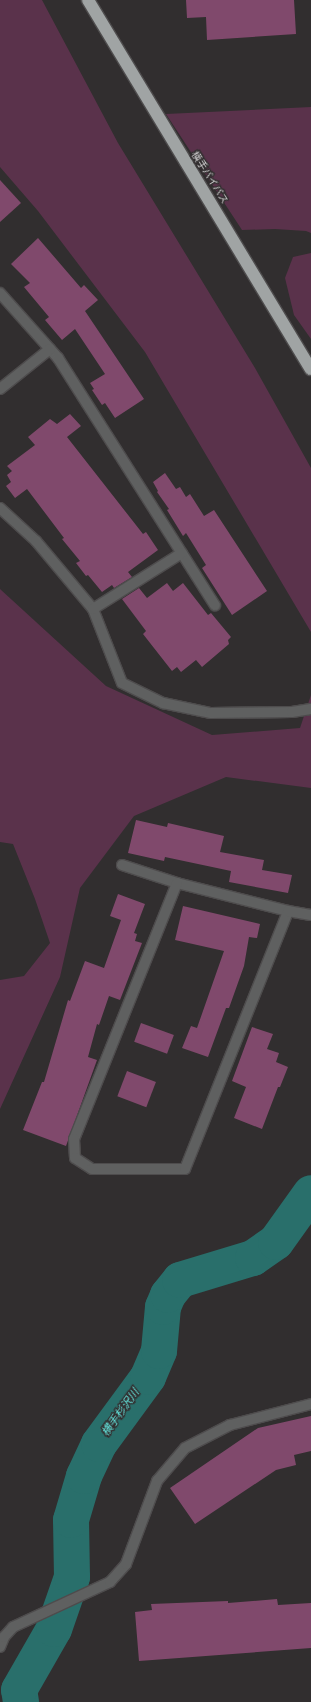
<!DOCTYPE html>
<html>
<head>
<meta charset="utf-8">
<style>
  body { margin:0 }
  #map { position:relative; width:311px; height:1702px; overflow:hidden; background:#312e2f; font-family:Bitter,"Noto Sans JP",serif }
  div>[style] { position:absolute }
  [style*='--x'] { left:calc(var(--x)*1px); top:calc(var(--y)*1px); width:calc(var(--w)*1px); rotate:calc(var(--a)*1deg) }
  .green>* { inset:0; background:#5a324b }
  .river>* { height:36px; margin:-18px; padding:0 18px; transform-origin:18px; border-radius:18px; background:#296f6b }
  .building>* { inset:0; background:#80496c; transform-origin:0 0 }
  .roads { filter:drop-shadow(1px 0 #4e4c4d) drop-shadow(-1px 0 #4e4c4d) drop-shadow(0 1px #4e4c4d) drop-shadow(0 -1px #4e4c4d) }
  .minor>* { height:10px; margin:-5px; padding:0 5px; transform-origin:5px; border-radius:5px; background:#5f6060 }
  .highway>* { height:12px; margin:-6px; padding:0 6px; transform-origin:6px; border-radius:6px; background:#a0a4a4 }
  span { translate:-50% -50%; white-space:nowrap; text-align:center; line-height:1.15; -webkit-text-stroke:3px #312e2f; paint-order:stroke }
  .street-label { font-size:10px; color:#d4d2d4 }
  .water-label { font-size:11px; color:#64e9e1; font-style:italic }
</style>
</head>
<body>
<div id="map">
  <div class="green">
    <i style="clip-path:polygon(0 0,42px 0,118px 143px,255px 368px,311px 468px,311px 632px,145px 352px,38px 211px,0 167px)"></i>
    <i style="clip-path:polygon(311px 107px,311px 233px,306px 231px,275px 229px,242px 230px,166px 114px)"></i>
    <i style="clip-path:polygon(311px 253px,311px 339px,294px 315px,285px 278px,293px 257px)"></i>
    <i style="clip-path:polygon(0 589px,106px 686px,212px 735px,300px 728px,311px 695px,311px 788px,226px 777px,134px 816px,80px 888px,60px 977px,0 1109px,0 980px,24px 976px,50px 943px,35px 899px,13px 844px,0 842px)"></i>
  </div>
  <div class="river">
    <i style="--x:21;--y:1702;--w:12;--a:-99"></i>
    <i style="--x:19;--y:1690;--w:70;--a:-60.2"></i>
    <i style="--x:54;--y:1629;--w:55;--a:-70.9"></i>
    <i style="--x:72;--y:1577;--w:57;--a:-91"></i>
    <i style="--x:71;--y:1520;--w:46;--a:-73.5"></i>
    <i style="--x:84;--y:1476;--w:35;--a:-65"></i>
    <i style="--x:99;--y:1444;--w:83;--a:-53.8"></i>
    <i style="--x:148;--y:1377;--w:28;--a:-67"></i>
    <i style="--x:159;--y:1351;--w:44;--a:-84.8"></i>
    <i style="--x:163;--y:1307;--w:13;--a:-67"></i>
    <i style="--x:168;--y:1295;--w:19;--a:-51"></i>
    <i style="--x:180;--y:1280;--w:76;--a:-16.8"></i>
    <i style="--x:253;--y:1258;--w:28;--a:-35"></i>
    <i style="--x:276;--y:1242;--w:60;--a:-54.5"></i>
  </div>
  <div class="building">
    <i style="clip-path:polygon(186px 0,294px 0,296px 34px,207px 40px,206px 17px,187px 18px)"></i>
    <i style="clip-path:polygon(0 180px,21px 203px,0 222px)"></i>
    <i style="clip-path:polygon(38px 238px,81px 288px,84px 285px,98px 300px,85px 311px,144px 399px,115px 418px,105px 403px,102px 405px,92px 390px,94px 389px,90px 383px,105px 374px,75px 329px,62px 340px,45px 320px,49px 317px,24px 287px,30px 283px,11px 264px)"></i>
    <i style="clip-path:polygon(70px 414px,81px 426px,67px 437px,143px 534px,146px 532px,158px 550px,128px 572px,132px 577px,114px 588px,112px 585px,102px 592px,88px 575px,86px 576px,76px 563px,80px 561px,62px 539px,64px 538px,27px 489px,15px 498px,6px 486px,11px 482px,7px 475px,12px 471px,7px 466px,35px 445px,28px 437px,50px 419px,57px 424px)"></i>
    <i style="clip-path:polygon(165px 473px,176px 489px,180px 487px,186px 497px,190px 494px,204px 516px,214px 510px,267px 591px,232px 615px,202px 568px,206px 565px,186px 533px,183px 536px,167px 510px,169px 509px,157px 492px,158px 491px,153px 482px)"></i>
    <i style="clip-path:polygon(167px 583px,173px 591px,183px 583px,208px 615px,211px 613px,231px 637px,228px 640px,229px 644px,202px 667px,196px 660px,181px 672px,177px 667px,172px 671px,143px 634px,146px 631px,122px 599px,139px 588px,147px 598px)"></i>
    <i style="clip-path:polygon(136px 820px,167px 827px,168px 823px,224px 836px,220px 852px,264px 860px,262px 870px,292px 875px,288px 893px,229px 882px,231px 871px,165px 857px,164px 861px,128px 853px)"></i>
    <i style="clip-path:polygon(118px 894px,145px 904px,134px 933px,137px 934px,135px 941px,142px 943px,120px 1000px,109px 996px,99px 1025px,97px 1024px,88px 1057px,97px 1060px,66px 1146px,23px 1130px,42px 1082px,44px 1082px,68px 1000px,70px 1001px,85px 961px,104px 968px,121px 920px,110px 916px)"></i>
    <i style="clip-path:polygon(183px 906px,260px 924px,257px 938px,249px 937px,244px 966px,229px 1008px,226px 1008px,208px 1057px,182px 1048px,191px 1026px,197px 1028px,224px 951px,175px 940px)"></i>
    <i style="left:141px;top:1023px;width:35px;height:20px;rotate:20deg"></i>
    <i style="clip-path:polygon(252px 1027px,273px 1034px,267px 1049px,279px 1053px,276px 1062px,288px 1067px,280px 1087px,278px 1087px,262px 1129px,234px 1118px,246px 1087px,232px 1081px)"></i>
    <i style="left:127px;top:1071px;width:31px;height:27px;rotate:21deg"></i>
    <i style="clip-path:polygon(311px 1416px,311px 1451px,294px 1455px,296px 1465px,276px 1470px,195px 1524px,170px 1488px,258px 1428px)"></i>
    <i style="clip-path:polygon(277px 1599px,278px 1605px,311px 1603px,311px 1648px,139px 1661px,135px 1612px,152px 1610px,151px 1604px,228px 1601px,228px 1603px)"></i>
  </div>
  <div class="roads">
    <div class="minor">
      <i style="--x:0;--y:293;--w:87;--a:48.3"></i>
      <i style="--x:58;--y:358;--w:293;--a:57.6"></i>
      <i style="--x:0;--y:389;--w:64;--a:-38.7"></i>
      <i style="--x:0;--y:508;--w:49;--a:42.5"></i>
      <i style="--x:36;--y:541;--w:89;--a:50"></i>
      <i style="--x:93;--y:609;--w:79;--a:68.6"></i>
      <i style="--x:122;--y:683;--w:46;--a:26"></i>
      <i style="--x:163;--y:703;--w:49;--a:11.8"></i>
      <i style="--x:211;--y:713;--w:81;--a:-0.7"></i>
      <i style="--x:292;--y:712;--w:19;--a:-9"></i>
      <i style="--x:93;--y:609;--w:105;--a:-32.2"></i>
      <i style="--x:122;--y:865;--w:58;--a:18.1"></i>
      <i style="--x:177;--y:883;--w:114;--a:14.2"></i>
      <i style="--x:177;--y:883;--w:276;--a:111.9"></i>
      <i style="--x:74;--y:1139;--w:19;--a:87"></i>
      <i style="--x:75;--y:1158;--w:20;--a:33"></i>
      <i style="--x:92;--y:1169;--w:93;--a:0"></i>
      <i style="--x:185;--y:1169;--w:278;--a:-68.2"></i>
      <i style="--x:288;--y:911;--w:23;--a:10"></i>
      <i style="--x:0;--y:1647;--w:11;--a:-68"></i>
      <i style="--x:4;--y:1637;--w:13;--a:-48"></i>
      <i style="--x:13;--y:1627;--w:107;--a:-24.9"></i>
      <i style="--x:110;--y:1582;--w:24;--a:-48"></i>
      <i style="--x:126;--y:1564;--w:89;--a:-69.5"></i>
      <i style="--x:157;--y:1481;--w:43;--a:-49.7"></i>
      <i style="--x:185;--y:1448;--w:51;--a:-27.1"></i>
      <i style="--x:230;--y:1425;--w:84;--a:-14.5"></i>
    </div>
    <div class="highway">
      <i style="--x:88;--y:0;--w:431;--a:58.9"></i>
    </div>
  </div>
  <div class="street-label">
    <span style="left:209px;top:178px;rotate:58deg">横手バイパス</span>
  </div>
  <div class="water-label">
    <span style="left:121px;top:1413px;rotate:-54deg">横手杉沢川</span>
  </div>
</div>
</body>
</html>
